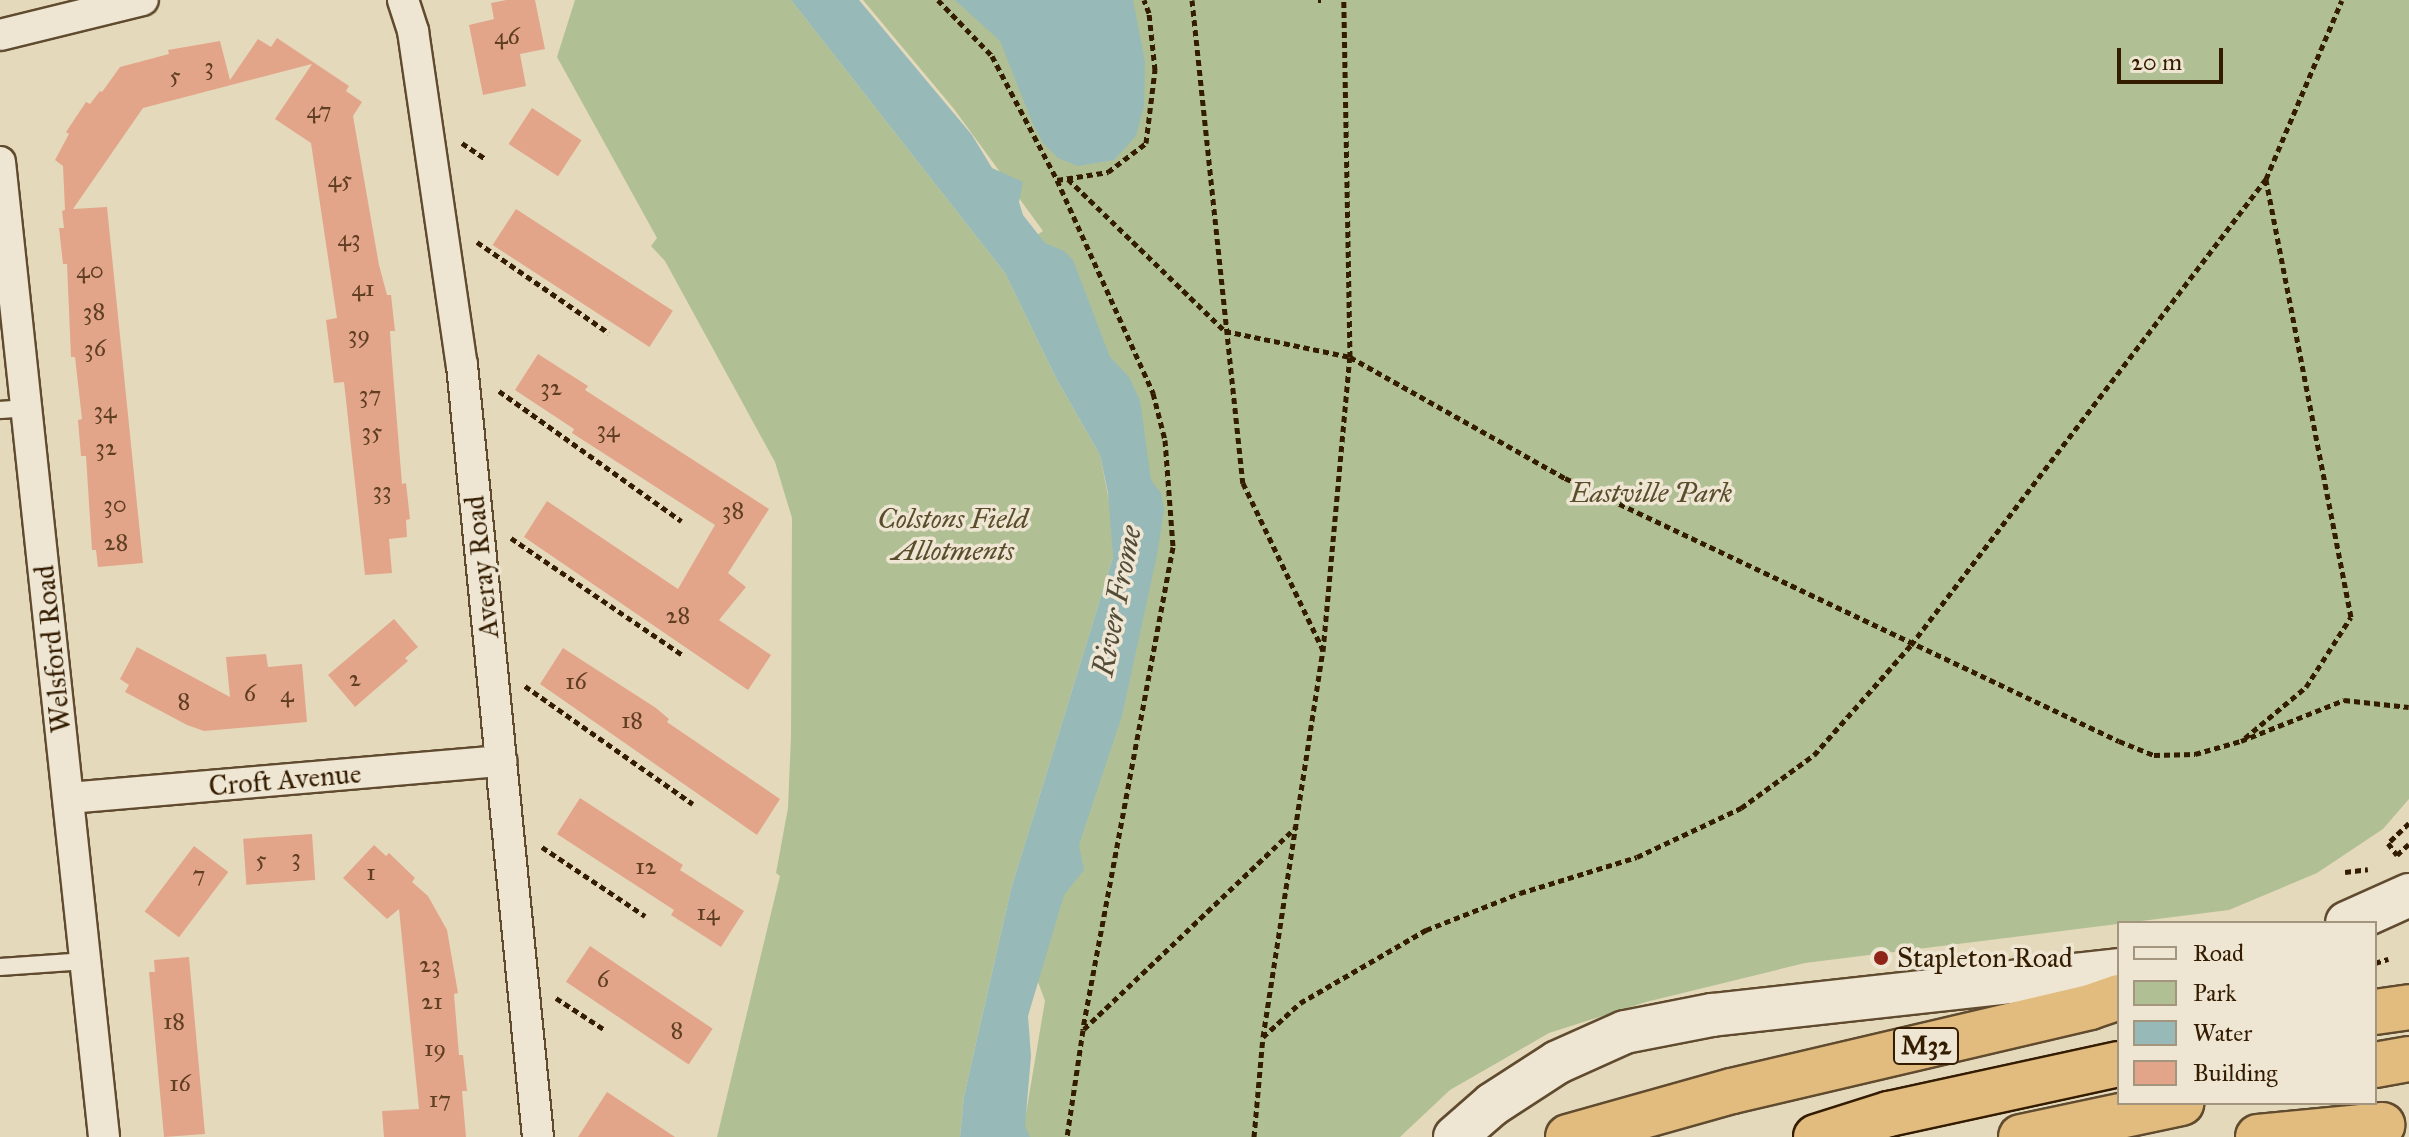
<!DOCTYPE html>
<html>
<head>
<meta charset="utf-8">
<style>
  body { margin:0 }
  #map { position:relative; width:2409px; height:1137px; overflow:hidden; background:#e5d9bc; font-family:"IM FELL Great Primer",serif }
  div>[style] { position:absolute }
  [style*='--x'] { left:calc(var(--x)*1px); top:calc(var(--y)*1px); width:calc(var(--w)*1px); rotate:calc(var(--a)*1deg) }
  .green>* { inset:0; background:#b0c094 }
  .water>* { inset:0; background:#97b9b7 }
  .building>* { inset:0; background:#e2a58a; transform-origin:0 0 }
  .path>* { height:5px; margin-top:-2.5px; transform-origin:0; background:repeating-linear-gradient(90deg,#341c00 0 6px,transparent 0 10px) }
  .roads { filter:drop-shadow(2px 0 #604b2f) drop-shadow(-2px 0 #604b2f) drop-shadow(0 2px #604b2f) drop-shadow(0 -2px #604b2f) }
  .lane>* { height:16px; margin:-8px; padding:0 8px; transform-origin:8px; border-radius:8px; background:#eee6d3 }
  .street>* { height:30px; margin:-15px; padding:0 15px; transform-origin:15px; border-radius:15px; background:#eee6d3 }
  .secondary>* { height:42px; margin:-21px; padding:0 21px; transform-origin:21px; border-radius:21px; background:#eee6d3 }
  .highway>* { height:44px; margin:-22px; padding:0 22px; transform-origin:22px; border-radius:22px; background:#e2bc7e }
  .bridges { filter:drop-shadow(2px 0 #341c00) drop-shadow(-2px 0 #341c00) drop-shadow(0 2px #341c00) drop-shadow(0 -2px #341c00) }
  .highway-bridge>* { height:44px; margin:-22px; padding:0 22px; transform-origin:22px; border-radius:22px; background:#e2bc7e }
  .dots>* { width:22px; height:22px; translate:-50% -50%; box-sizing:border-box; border:4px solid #eee6d3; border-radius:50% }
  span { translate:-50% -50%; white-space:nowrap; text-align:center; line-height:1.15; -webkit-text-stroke:7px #eee6d3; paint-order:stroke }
  .number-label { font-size:24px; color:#603e22 }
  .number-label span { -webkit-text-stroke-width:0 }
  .shield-label span { padding:2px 6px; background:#eee6d3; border:2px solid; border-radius:6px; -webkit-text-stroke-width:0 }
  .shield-label { font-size:26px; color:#341c00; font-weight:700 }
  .park-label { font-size:28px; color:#594d2c; font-style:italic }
  .street-label { font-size:28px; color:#341c00 }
  .poi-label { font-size:28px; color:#341c00 }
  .left { translate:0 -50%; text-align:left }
  .water-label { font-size:30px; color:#524b37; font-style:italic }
  .legend { position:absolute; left:2117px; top:921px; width:260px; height:184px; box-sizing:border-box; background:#eee6d3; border:2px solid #a4957f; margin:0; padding:10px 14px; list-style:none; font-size:24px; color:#341c00 }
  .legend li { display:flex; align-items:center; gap:16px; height:40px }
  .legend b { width:40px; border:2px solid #a4957f }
  .scale { position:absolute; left:2117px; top:48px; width:106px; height:36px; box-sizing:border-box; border:4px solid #341c00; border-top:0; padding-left:10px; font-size:24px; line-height:28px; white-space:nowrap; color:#341c00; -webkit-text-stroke:6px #eee6d3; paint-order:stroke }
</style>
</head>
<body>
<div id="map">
  <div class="green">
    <i style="clip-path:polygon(575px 0,791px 0,1005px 273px,1056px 378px,1100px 455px,1112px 516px,1113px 557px,1011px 889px,964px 1096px,960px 1137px,717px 1137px,780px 876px,776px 873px,788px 808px,791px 736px,792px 518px,775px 462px,665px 261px,651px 246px,657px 238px,557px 57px)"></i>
    <i style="clip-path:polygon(863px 0,2409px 0,2409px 799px,2383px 829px,2317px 873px,2229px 910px,1805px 963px,1646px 1002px,1549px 1033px,1450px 1090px,1400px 1137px,1022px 1137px,1045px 1001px,1037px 979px,1070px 825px,1135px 565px,1031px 239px,1043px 231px,954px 109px)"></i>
  </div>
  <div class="water">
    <i style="clip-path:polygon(791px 0,859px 0,972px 135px,992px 168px,1023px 182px,1019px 202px,1023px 215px,1045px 243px,1064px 251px,1073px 260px,1110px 357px,1129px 377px,1140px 400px,1151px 480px,1161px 493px,1164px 510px,1157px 555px,1122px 716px,1079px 845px,1084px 870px,1064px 895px,1028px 1016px,1031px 1056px,1025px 1126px,1030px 1137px,960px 1137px,964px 1096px,1011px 889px,1113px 557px,1108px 493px,1100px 455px,1056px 378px,1005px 273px)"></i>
    <i style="clip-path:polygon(955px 0,1133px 0,1145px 61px,1144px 106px,1136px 136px,1114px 160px,1078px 166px,1058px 158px,1043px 143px,1032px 122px,1000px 41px)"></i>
  </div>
  <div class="building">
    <i style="clip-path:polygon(506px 0,535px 0,545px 49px,520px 54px,526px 86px,483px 95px,469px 25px,494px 19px,491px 3px)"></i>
    <i style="clip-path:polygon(277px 38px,349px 86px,346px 91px,362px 102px,353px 116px,379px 265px,387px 295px,391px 295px,395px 331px,390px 331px,391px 348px,402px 484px,406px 483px,410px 519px,406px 520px,407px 537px,389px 539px,392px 573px,365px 575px,344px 382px,334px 383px,326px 320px,337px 318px,311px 143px,275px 119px,312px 64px,143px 108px,73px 209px,107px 207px,143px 563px,98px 567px,96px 550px,92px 550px,86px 456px,81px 456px,78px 420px,82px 419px,75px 357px,71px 357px,67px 264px,63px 264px,59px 228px,64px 228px,62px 211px,65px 210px,63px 166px,55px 160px,69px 134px,66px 132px,86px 102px,90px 104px,100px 91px,102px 92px,120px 67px,169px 54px,168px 50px,220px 41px,230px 80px,258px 39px,271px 47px)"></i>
    <i style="left:532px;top:108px;width:59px;height:43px;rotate:33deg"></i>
    <i style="left:516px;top:209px;width:187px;height:43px;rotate:33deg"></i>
    <i style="clip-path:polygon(538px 354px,588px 386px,585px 390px,769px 509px,728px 573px,746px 587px,719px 620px,771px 655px,748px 690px,524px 537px,547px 501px,678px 589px,715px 525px,572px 433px,574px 429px,515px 390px)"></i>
    <i style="clip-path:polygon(394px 619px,418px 647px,405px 658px,408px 661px,355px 707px,328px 675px)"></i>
    <i style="clip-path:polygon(137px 647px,230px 697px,226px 657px,266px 654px,268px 667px,302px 664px,307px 722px,204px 731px,187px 725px,125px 692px,129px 685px,120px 679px)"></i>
    <i style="clip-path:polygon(563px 648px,656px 708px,669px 719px,667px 722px,780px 799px,757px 835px,540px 684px)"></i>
    <i style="clip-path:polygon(580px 798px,683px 865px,680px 870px,744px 911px,721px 947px,671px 915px,674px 910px,557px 834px)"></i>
    <i style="left:312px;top:834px;width:46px;height:69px;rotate:86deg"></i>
    <i style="clip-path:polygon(374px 845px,386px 856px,389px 853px,415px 878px,412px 882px,428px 896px,447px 930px,458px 993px,454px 994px,459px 1055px,463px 1055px,467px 1091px,462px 1091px,466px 1137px,384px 1137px,382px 1111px,419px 1109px,399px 909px,387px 919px,343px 878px)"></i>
    <i style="left:194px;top:846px;width:43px;height:82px;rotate:37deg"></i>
    <i style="left:590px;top:946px;width:148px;height:43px;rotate:34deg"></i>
    <i style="clip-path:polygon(189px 957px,205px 1134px,164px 1137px,149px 972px,155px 972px,154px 960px)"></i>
    <i style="clip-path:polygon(607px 1092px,675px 1137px,578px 1137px)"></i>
  </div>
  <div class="path">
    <i style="--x:938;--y:0;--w:78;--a:46"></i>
    <i style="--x:992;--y:56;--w:140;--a:62.3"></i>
    <i style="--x:1057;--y:180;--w:234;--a:65.7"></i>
    <i style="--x:1153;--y:393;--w:49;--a:75.7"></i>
    <i style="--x:1165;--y:440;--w:107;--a:85.7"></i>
    <i style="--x:1173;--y:547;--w:491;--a:100.6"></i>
    <i style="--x:1083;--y:1030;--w:108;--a:98.5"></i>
    <i style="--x:1192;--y:0;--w:486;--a:84"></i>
    <i style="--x:1243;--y:483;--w:185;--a:64.4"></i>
    <i style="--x:1318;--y:0;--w:3;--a:0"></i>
    <i style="--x:462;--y:143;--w:27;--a:34"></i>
    <i style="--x:1068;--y:179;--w:219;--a:44.1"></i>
    <i style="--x:1225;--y:331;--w:128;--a:11.7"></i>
    <i style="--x:1350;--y:357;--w:247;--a:29.4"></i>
    <i style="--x:1565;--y:478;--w:613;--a:25.4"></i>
    <i style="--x:2119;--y:741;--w:38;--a:22"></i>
    <i style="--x:2154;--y:755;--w:41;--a:-1.4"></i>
    <i style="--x:2195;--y:754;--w:48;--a:-15.8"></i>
    <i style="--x:2241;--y:741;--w:111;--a:-21.7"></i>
    <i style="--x:2344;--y:700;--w:65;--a:6.1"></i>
    <i style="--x:1057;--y:180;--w:52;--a:-8.9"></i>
    <i style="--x:1108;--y:172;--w:48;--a:-37.3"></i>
    <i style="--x:1146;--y:143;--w:74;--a:-83"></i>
    <i style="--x:1155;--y:70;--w:57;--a:-96"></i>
    <i style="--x:1149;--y:13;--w:14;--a:-111"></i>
    <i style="--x:477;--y:242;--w:160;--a:34.6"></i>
    <i style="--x:499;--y:391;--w:224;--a:35.5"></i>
    <i style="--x:511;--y:538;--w:209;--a:34.3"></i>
    <i style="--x:525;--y:686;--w:205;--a:35.1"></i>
    <i style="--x:2245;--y:738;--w:80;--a:-39.9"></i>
    <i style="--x:2306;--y:687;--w:83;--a:-57.3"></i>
    <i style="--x:2351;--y:617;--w:446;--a:-101"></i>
    <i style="--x:2409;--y:823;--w:29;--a:136"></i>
    <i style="--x:2388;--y:843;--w:15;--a:53"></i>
    <i style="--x:2397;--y:855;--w:16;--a:-43"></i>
    <i style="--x:542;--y:847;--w:124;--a:33.8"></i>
    <i style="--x:2345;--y:872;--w:23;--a:-7"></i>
    <i style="--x:2375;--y:963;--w:14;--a:-17"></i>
    <i style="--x:556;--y:998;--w:59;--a:33.1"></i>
    <i style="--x:1084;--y:1029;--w:294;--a:-43.6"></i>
    <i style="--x:1263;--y:1037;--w:50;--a:-42.6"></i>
    <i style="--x:1300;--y:1003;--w:146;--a:-30.1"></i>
    <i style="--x:1426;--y:930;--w:101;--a:-21.5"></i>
    <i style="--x:1520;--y:893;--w:122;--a:-17.1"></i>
    <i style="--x:1637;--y:857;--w:115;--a:-25.2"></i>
    <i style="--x:1741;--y:808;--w:90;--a:-36"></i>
    <i style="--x:1814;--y:755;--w:147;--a:-48.6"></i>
    <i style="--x:1911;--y:645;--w:586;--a:-52.7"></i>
    <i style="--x:2266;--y:179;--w:194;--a:-67"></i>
    <i style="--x:1254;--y:1137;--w:100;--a:-84.9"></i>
    <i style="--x:1263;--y:1037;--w:391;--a:-81.2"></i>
    <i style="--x:1323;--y:651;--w:295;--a:-84.8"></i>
    <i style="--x:1350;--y:357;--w:357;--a:-91"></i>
  </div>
  <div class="roads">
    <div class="lane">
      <i style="--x:0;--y:410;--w:28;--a:-4"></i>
      <i style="--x:0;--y:967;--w:86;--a:-4"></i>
    </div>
    <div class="street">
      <i style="--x:403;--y:0;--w:33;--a:72"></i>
      <i style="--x:413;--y:31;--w:338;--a:81.7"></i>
      <i style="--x:462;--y:365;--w:776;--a:84.38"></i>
      <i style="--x:0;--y:35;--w:147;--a:-13.8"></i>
      <i style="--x:0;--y:162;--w:981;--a:83.91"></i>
      <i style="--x:69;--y:798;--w:434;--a:-4.9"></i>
    </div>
    <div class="secondary">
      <i style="--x:2347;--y:923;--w:68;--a:-24.3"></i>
      <i style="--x:1455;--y:1137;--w:50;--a:-41"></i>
      <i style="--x:1493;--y:1104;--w:77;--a:-32.9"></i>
      <i style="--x:1558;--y:1062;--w:73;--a:-24.1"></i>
      <i style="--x:1625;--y:1032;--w:89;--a:-11.1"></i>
      <i style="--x:1712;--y:1015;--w:409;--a:-6.3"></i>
    </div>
    <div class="highway">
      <i style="--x:2375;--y:1012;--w:34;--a:-8"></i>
      <i style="--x:2375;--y:1065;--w:35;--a:-10"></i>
      <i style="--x:1568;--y:1137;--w:170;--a:-15.7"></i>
      <i style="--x:1732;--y:1091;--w:368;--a:-13.2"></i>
      <i style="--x:2090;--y:1007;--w:31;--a:-19"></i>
      <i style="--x:2021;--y:1137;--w:164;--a:-12"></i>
      <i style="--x:2258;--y:1137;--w:125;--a:-5.5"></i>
    </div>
  </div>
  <div class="bridges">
    <div class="highway-bridge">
      <i style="--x:1816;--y:1137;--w:77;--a:-17.5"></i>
      <i style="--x:1889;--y:1114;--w:235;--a:-12.3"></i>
    </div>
  </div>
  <div class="dots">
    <i style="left:1881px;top:958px;background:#8f2418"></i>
  </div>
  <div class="number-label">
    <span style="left:507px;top:37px">46</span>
    <span style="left:209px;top:67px">3</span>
    <span style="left:175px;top:76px">5</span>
    <span style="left:319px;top:111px">47</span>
    <span style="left:340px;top:180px">45</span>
    <span style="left:349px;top:239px">43</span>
    <span style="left:90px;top:271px">40</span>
    <span style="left:363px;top:289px">41</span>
    <span style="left:94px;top:312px">38</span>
    <span style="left:359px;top:335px">39</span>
    <span style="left:95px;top:349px">36</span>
    <span style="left:551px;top:388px">32</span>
    <span style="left:370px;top:395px">37</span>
    <span style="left:105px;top:411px">34</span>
    <span style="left:608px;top:430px">34</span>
    <span style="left:372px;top:432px">35</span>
    <span style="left:106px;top:448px">32</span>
    <span style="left:382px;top:491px">33</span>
    <span style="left:115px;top:505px">30</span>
    <span style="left:733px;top:511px">38</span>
    <span style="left:116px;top:543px">28</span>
    <span style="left:678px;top:616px">28</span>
    <span style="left:355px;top:679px">2</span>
    <span style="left:576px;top:682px">16</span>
    <span style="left:250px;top:694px">6</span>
    <span style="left:287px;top:695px">4</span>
    <span style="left:184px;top:702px">8</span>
    <span style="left:632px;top:721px">18</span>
    <span style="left:296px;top:858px">3</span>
    <span style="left:261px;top:860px">5</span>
    <span style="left:646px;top:867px">12</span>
    <span style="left:371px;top:873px">1</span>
    <span style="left:199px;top:875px">7</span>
    <span style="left:708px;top:913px">14</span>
    <span style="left:430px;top:965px">23</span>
    <span style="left:603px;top:980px">6</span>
    <span style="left:432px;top:1002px">21</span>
    <span style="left:174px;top:1022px">18</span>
    <span style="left:677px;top:1031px">8</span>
    <span style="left:435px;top:1049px">19</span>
    <span style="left:180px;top:1084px">16</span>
    <span style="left:440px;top:1100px">17</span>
  </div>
  <div class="shield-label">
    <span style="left:1926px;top:1046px">M32</span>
  </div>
  <div class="park-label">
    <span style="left:1651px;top:493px">Eastville Park</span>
    <span style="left:953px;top:535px">Colstons Field<br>Allotments</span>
  </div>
  <div class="street-label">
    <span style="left:482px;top:567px;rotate:-96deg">Averay Road</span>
    <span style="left:53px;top:649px;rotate:-96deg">Welsford Road</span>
    <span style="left:285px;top:780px;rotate:-5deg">Croft Avenue</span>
  </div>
  <div class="poi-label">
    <span class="left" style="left:1897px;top:958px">Stapleton Road</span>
  </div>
  <div class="water-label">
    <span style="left:1117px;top:601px;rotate:-79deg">River Frome</span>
  </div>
  <ul class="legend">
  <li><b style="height:10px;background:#eee6d3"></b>Road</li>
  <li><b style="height:22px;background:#b0c094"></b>Park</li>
  <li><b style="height:22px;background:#97b9b7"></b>Water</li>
  <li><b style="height:22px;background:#e2a58a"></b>Building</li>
  </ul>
  <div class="scale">20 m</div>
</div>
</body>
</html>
